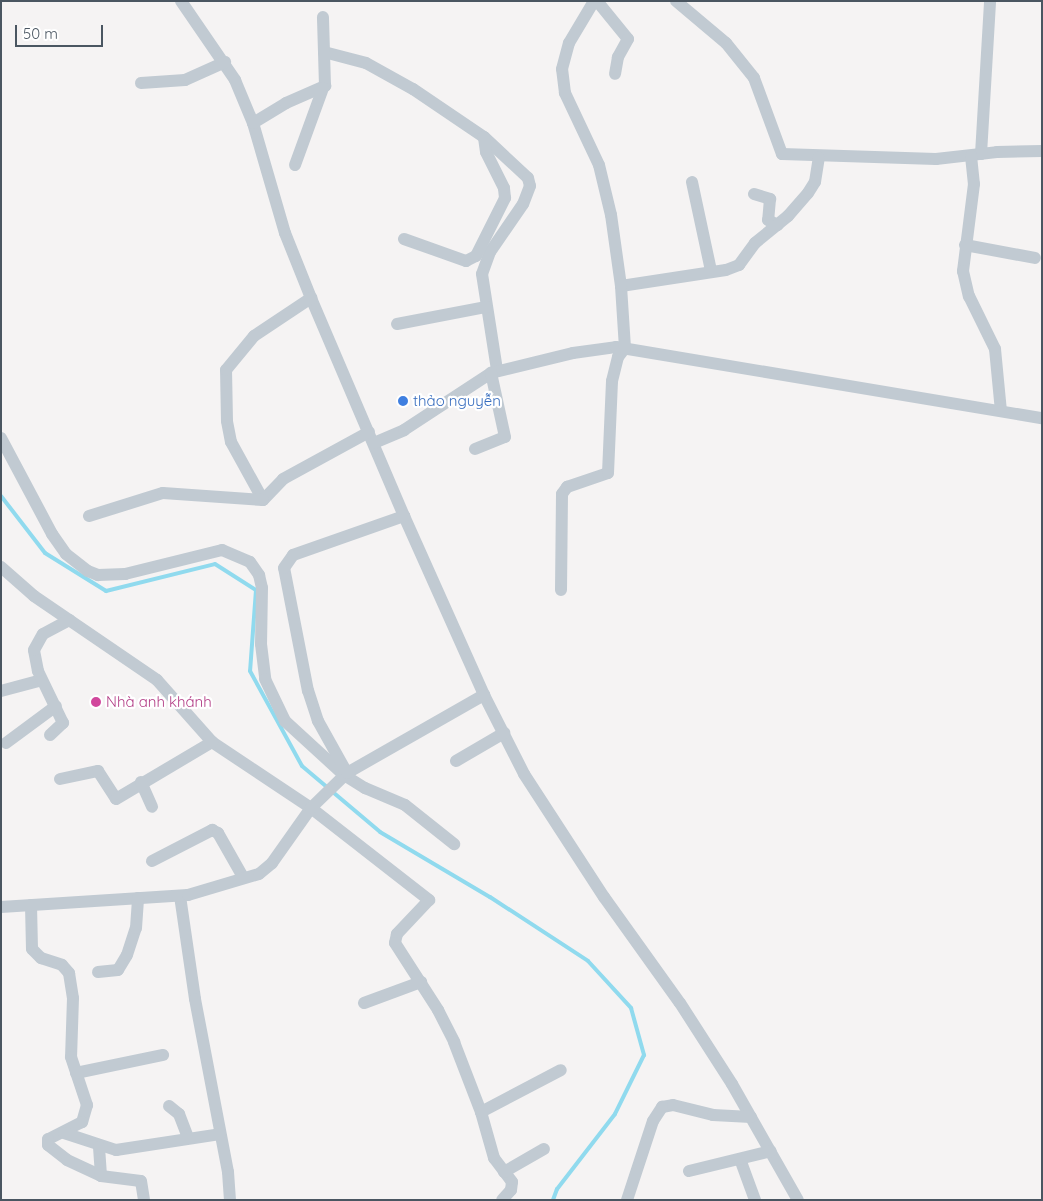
<!DOCTYPE html>
<html>
<head>
<meta charset="utf-8">
<style>
  body { margin:0 }
  #map { position:relative; width:1043px; height:1201px; overflow:hidden; background:#f5f3f3; font-family:Quicksand,sans-serif }
  div>[style] { position:absolute }
  [style*='--x'] { left:calc(var(--x)*1px); top:calc(var(--y)*1px); width:calc(var(--w)*1px); rotate:calc(var(--a)*1deg) }
  .stream>* { height:4px; margin:-2px; padding:0 2px; transform-origin:2px; border-radius:2px; background:#90daee }
  .street>* { height:12px; margin:-6px; padding:0 6px; transform-origin:6px; border-radius:6px; background:#c1cad2 }
  .dots>* { width:14px; height:14px; translate:-50% -50%; box-sizing:border-box; border:2px solid #fff; border-radius:50% }
  span { translate:-50% -50%; white-space:nowrap; text-align:center; line-height:1.15; -webkit-text-stroke:4.5px #fff; paint-order:stroke }
  .shop-label { font-size:15px; color:#366cbe }
  .left { translate:0 -50%; text-align:left }
  .hotel-label { font-size:15px; color:#b23c85 }
  .frame { position:absolute; inset:0; border:2px solid #4a5661; pointer-events:none }
  .scale { position:absolute; left:15px; top:25px; width:88px; height:22px; box-sizing:border-box; border:2px solid #4a5661; border-top:0; padding-left:6px; font-size:15px; line-height:18px; white-space:nowrap; color:#4a5661; -webkit-text-stroke:4px #fff; paint-order:stroke }
</style>
</head>
<body>
<div id="map">
  <div class="stream">
    <i style="--x:1;--y:496;--w:72;--a:52.3"></i>
    <i style="--x:45;--y:553;--w:72;--a:31.9"></i>
    <i style="--x:106;--y:591;--w:112;--a:-13.9"></i>
    <i style="--x:215;--y:564;--w:49;--a:32.4"></i>
    <i style="--x:256;--y:590;--w:81;--a:94.2"></i>
    <i style="--x:250;--y:671;--w:108;--a:61.3"></i>
    <i style="--x:302;--y:766;--w:102;--a:40.2"></i>
    <i style="--x:380;--y:832;--w:128;--a:30.6"></i>
    <i style="--x:490;--y:897;--w:117;--a:33.1"></i>
    <i style="--x:588;--y:961;--w:64;--a:47.5"></i>
    <i style="--x:631;--y:1008;--w:49;--a:74.5"></i>
    <i style="--x:644;--y:1055;--w:66;--a:116.2"></i>
    <i style="--x:615;--y:1114;--w:95;--a:127.7"></i>
    <i style="--x:557;--y:1189;--w:12;--a:110"></i>
  </div>
  <div class="street">
    <i style="--x:181;--y:1;--w:96;--a:55.6"></i>
    <i style="--x:235;--y:80;--w:47;--a:67.3"></i>
    <i style="--x:253;--y:123;--w:115;--a:73.8"></i>
    <i style="--x:285;--y:233;--w:70;--a:68.2"></i>
    <i style="--x:311;--y:298;--w:237;--a:66.9"></i>
    <i style="--x:404;--y:516;--w:196;--a:65.9"></i>
    <i style="--x:484;--y:695;--w:89;--a:63.1"></i>
    <i style="--x:524;--y:774;--w:147;--a:57"></i>
    <i style="--x:604;--y:897;--w:130;--a:54.4"></i>
    <i style="--x:680;--y:1003;--w:96;--a:57.3"></i>
    <i style="--x:732;--y:1084;--w:133;--a:60.4"></i>
    <i style="--x:597;--y:1;--w:49;--a:50.8"></i>
    <i style="--x:628;--y:39;--w:21;--a:119"></i>
    <i style="--x:618;--y:57;--w:17;--a:100"></i>
    <i style="--x:676;--y:1;--w:65;--a:40"></i>
    <i style="--x:726;--y:43;--w:45;--a:51.3"></i>
    <i style="--x:754;--y:78;--w:81;--a:69.8"></i>
    <i style="--x:782;--y:154;--w:154;--a:1.9"></i>
    <i style="--x:936;--y:159;--w:61;--a:-6.5"></i>
    <i style="--x:997;--y:152;--w:45;--a:-1.3"></i>
    <i style="--x:324;--y:52;--w:43;--a:14.7"></i>
    <i style="--x:366;--y:63;--w:54;--a:29"></i>
    <i style="--x:413;--y:89;--w:86;--a:34.1"></i>
    <i style="--x:484;--y:137;--w:60;--a:43"></i>
    <i style="--x:528;--y:178;--w:8;--a:76"></i>
    <i style="--x:530;--y:186;--w:19;--a:111"></i>
    <i style="--x:523;--y:204;--w:58;--a:124.5"></i>
    <i style="--x:490;--y:252;--w:23;--a:110"></i>
    <i style="--x:482;--y:274;--w:97;--a:81.1"></i>
    <i style="--x:141;--y:83;--w:44;--a:-3.9"></i>
    <i style="--x:185;--y:80;--w:44;--a:-24.2"></i>
    <i style="--x:253;--y:123;--w:39;--a:-31"></i>
    <i style="--x:286;--y:103;--w:43;--a:-23.6"></i>
    <i style="--x:325;--y:86;--w:69;--a:-91.7"></i>
    <i style="--x:981;--y:154;--w:153;--a:-86.6"></i>
    <i style="--x:971;--y:156;--w:28;--a:84"></i>
    <i style="--x:974;--y:184;--w:88;--a:97.2"></i>
    <i style="--x:963;--y:271;--w:26;--a:77"></i>
    <i style="--x:969;--y:296;--w:59;--a:63.9"></i>
    <i style="--x:995;--y:349;--w:62;--a:84.5"></i>
    <i style="--x:295;--y:165;--w:82;--a:-70"></i>
    <i style="--x:692;--y:182;--w:91;--a:77.9"></i>
    <i style="--x:754;--y:194;--w:17;--a:17"></i>
    <i style="--x:770;--y:199;--w:21;--a:95"></i>
    <i style="--x:768;--y:220;--w:11;--a:27"></i>
    <i style="--x:404;--y:239;--w:66;--a:19.5"></i>
    <i style="--x:466;--y:261;--w:11;--a:-27"></i>
    <i style="--x:476;--y:256;--w:65;--a:-63.4"></i>
    <i style="--x:505;--y:198;--w:10;--a:-96"></i>
    <i style="--x:504;--y:188;--w:40;--a:-116.6"></i>
    <i style="--x:486;--y:152;--w:15;--a:-98"></i>
    <i style="--x:965;--y:245;--w:71;--a:10.5"></i>
    <i style="--x:621;--y:286;--w:106;--a:-8.7"></i>
    <i style="--x:726;--y:270;--w:14;--a:-21"></i>
    <i style="--x:739;--y:265;--w:27;--a:-54"></i>
    <i style="--x:755;--y:243;--w:43;--a:-39.3"></i>
    <i style="--x:788;--y:216;--w:30;--a:-49"></i>
    <i style="--x:808;--y:193;--w:13;--a:-58"></i>
    <i style="--x:815;--y:182;--w:25;--a:-81"></i>
    <i style="--x:397;--y:324;--w:91;--a:-10.8"></i>
    <i style="--x:1;--y:438;--w:109;--a:62"></i>
    <i style="--x:52;--y:534;--w:24;--a:55"></i>
    <i style="--x:66;--y:554;--w:28;--a:38"></i>
    <i style="--x:88;--y:571;--w:11;--a:22"></i>
    <i style="--x:98;--y:575;--w:27;--a:-2"></i>
    <i style="--x:125;--y:574;--w:100;--a:-13.9"></i>
    <i style="--x:222;--y:550;--w:30;--a:23"></i>
    <i style="--x:250;--y:562;--w:16;--a:55"></i>
    <i style="--x:259;--y:575;--w:13;--a:77"></i>
    <i style="--x:262;--y:588;--w:56;--a:91"></i>
    <i style="--x:261;--y:644;--w:35;--a:83"></i>
    <i style="--x:265;--y:679;--w:47;--a:64.5"></i>
    <i style="--x:285;--y:721;--w:80;--a:42.5"></i>
    <i style="--x:344;--y:775;--w:25;--a:32"></i>
    <i style="--x:365;--y:788;--w:43;--a:23"></i>
    <i style="--x:405;--y:805;--w:63;--a:38.5"></i>
    <i style="--x:374;--y:443;--w:33;--a:-23"></i>
    <i style="--x:404;--y:430;--w:104;--a:-33.2"></i>
    <i style="--x:491;--y:373;--w:84;--a:-13.7"></i>
    <i style="--x:573;--y:353;--w:43;--a:-7.9"></i>
    <i style="--x:616;--y:347;--w:432;--a:9.5"></i>
    <i style="--x:475;--y:449;--w:32;--a:-22"></i>
    <i style="--x:505;--y:437;--w:66;--a:-102.3"></i>
    <i style="--x:263;--y:500;--w:66;--a:-118.9"></i>
    <i style="--x:231;--y:442;--w:21;--a:-101"></i>
    <i style="--x:227;--y:421;--w:51;--a:-91.1"></i>
    <i style="--x:226;--y:370;--w:44;--a:-50.5"></i>
    <i style="--x:254;--y:336;--w:69;--a:-33.7"></i>
    <i style="--x:263;--y:500;--w:29;--a:-46"></i>
    <i style="--x:283;--y:479;--w:98;--a:-28.7"></i>
    <i style="--x:89;--y:516;--w:77;--a:-17.3"></i>
    <i style="--x:163;--y:493;--w:100;--a:4"></i>
    <i style="--x:1;--y:567;--w:44;--a:41.3"></i>
    <i style="--x:34;--y:596;--w:149;--a:34.3"></i>
    <i style="--x:157;--y:680;--w:83;--a:48.4"></i>
    <i style="--x:212;--y:742;--w:119;--a:33.7"></i>
    <i style="--x:311;--y:808;--w:150;--a:37.9"></i>
    <i style="--x:429;--y:900;--w:47;--a:133.3"></i>
    <i style="--x:397;--y:934;--w:9;--a:103"></i>
    <i style="--x:395;--y:943;--w:80;--a:57.3"></i>
    <i style="--x:438;--y:1010;--w:36;--a:63"></i>
    <i style="--x:454;--y:1042;--w:75;--a:68.9"></i>
    <i style="--x:481;--y:1112;--w:48;--a:74.2"></i>
    <i style="--x:494;--y:1158;--w:30;--a:53"></i>
    <i style="--x:512;--y:1182;--w:8;--a:97"></i>
    <i style="--x:511;--y:1190;--w:13;--a:132"></i>
    <i style="--x:561;--y:590;--w:96;--a:-89.4"></i>
    <i style="--x:562;--y:494;--w:9;--a:-54"></i>
    <i style="--x:567;--y:487;--w:43;--a:-18.9"></i>
    <i style="--x:608;--y:473;--w:92;--a:-87.5"></i>
    <i style="--x:612;--y:381;--w:25;--a:-76"></i>
    <i style="--x:618;--y:357;--w:11;--a:-52"></i>
    <i style="--x:625;--y:348;--w:62;--a:-93.7"></i>
    <i style="--x:621;--y:286;--w:72;--a:-98"></i>
    <i style="--x:611;--y:215;--w:51;--a:-103.5"></i>
    <i style="--x:599;--y:165;--w:80;--a:-115.3"></i>
    <i style="--x:565;--y:93;--w:24;--a:-97"></i>
    <i style="--x:562;--y:69;--w:27;--a:-75"></i>
    <i style="--x:569;--y:43;--w:49;--a:-59.2"></i>
    <i style="--x:1;--y:691;--w:42;--a:-15"></i>
    <i style="--x:50;--y:735;--w:18;--a:-43"></i>
    <i style="--x:63;--y:723;--w:58;--a:-115.7"></i>
    <i style="--x:38;--y:671;--w:21;--a:-101"></i>
    <i style="--x:34;--y:650;--w:18;--a:-61"></i>
    <i style="--x:43;--y:634;--w:30;--a:-28"></i>
    <i style="--x:6;--y:743;--w:62;--a:-36.5"></i>
    <i style="--x:456;--y:761;--w:56;--a:-30.3"></i>
    <i style="--x:347;--y:773;--w:60;--a:-119.1"></i>
    <i style="--x:318;--y:721;--w:32;--a:-108"></i>
    <i style="--x:308;--y:691;--w:125;--a:-101"></i>
    <i style="--x:284;--y:568;--w:16;--a:-55"></i>
    <i style="--x:293;--y:555;--w:118;--a:-19.4"></i>
    <i style="--x:60;--y:779;--w:39;--a:-12"></i>
    <i style="--x:98;--y:771;--w:33;--a:57"></i>
    <i style="--x:116;--y:799;--w:112;--a:-30.7"></i>
    <i style="--x:141;--y:782;--w:27;--a:66"></i>
    <i style="--x:152;--y:861;--w:68;--a:-27.3"></i>
    <i style="--x:212;--y:830;--w:7;--a:27"></i>
    <i style="--x:218;--y:833;--w:51;--a:60.4"></i>
    <i style="--x:180;--y:896;--w:104;--a:81.7"></i>
    <i style="--x:195;--y:999;--w:176;--a:79.2"></i>
    <i style="--x:228;--y:1172;--w:28;--a:86"></i>
    <i style="--x:31;--y:905;--w:44;--a:88.7"></i>
    <i style="--x:32;--y:949;--w:13;--a:45"></i>
    <i style="--x:41;--y:958;--w:22;--a:18"></i>
    <i style="--x:62;--y:965;--w:11;--a:49"></i>
    <i style="--x:69;--y:973;--w:25;--a:81"></i>
    <i style="--x:73;--y:998;--w:59;--a:91.9"></i>
    <i style="--x:71;--y:1057;--w:51;--a:71.6"></i>
    <i style="--x:87;--y:1105;--w:18;--a:106"></i>
    <i style="--x:82;--y:1122;--w:38;--a:153"></i>
    <i style="--x:48;--y:1139;--w:6;--a:90"></i>
    <i style="--x:48;--y:1145;--w:24;--a:38"></i>
    <i style="--x:67;--y:1160;--w:38;--a:25"></i>
    <i style="--x:101;--y:1176;--w:40;--a:7.1"></i>
    <i style="--x:141;--y:1181;--w:19;--a:81"></i>
    <i style="--x:1;--y:907;--w:187;--a:-3.7"></i>
    <i style="--x:188;--y:895;--w:74;--a:-16.5"></i>
    <i style="--x:259;--y:874;--w:17;--a:-40"></i>
    <i style="--x:272;--y:863;--w:67;--a:-54.7"></i>
    <i style="--x:311;--y:808;--w:50;--a:-44.2"></i>
    <i style="--x:347;--y:773;--w:158;--a:-29.7"></i>
    <i style="--x:98;--y:972;--w:20;--a:-6"></i>
    <i style="--x:118;--y:970;--w:17;--a:-59"></i>
    <i style="--x:127;--y:955;--w:28;--a:-72"></i>
    <i style="--x:136;--y:928;--w:30;--a:-86"></i>
    <i style="--x:364;--y:1003;--w:61;--a:-20.2"></i>
    <i style="--x:76;--y:1073;--w:89;--a:-11.7"></i>
    <i style="--x:169;--y:1106;--w:13;--a:39"></i>
    <i style="--x:179;--y:1114;--w:25;--a:69"></i>
    <i style="--x:481;--y:1112;--w:90;--a:-27.7"></i>
    <i style="--x:64;--y:1133;--w:55;--a:18.1"></i>
    <i style="--x:116;--y:1150;--w:105;--a:-8.7"></i>
    <i style="--x:99;--y:1147;--w:29;--a:86"></i>
    <i style="--x:740;--y:1159;--w:44;--a:69.9"></i>
    <i style="--x:689;--y:1171;--w:84;--a:-13.7"></i>
    <i style="--x:504;--y:1172;--w:46;--a:-29.9"></i>
    <i style="--x:627;--y:1200;--w:83;--a:-71.8"></i>
    <i style="--x:653;--y:1121;--w:17;--a:-57"></i>
    <i style="--x:662;--y:1107;--w:11;--a:-10"></i>
    <i style="--x:673;--y:1105;--w:41;--a:14"></i>
    <i style="--x:713;--y:1115;--w:38;--a:3"></i>
  </div>
  <div class="dots">
    <i style="left:403px;top:401px;background:#3f7fe0"></i>
    <i style="left:96px;top:702px;background:#d1479c"></i>
  </div>
  <div class="shop-label">
    <span class="left" style="left:413px;top:401px">thảo nguyễn</span>
  </div>
  <div class="hotel-label">
    <span class="left" style="left:106px;top:702px">Nhà anh khánh</span>
  </div>
  <div class="frame"></div>
  <div class="scale">50 m</div>
</div>
</body>
</html>
